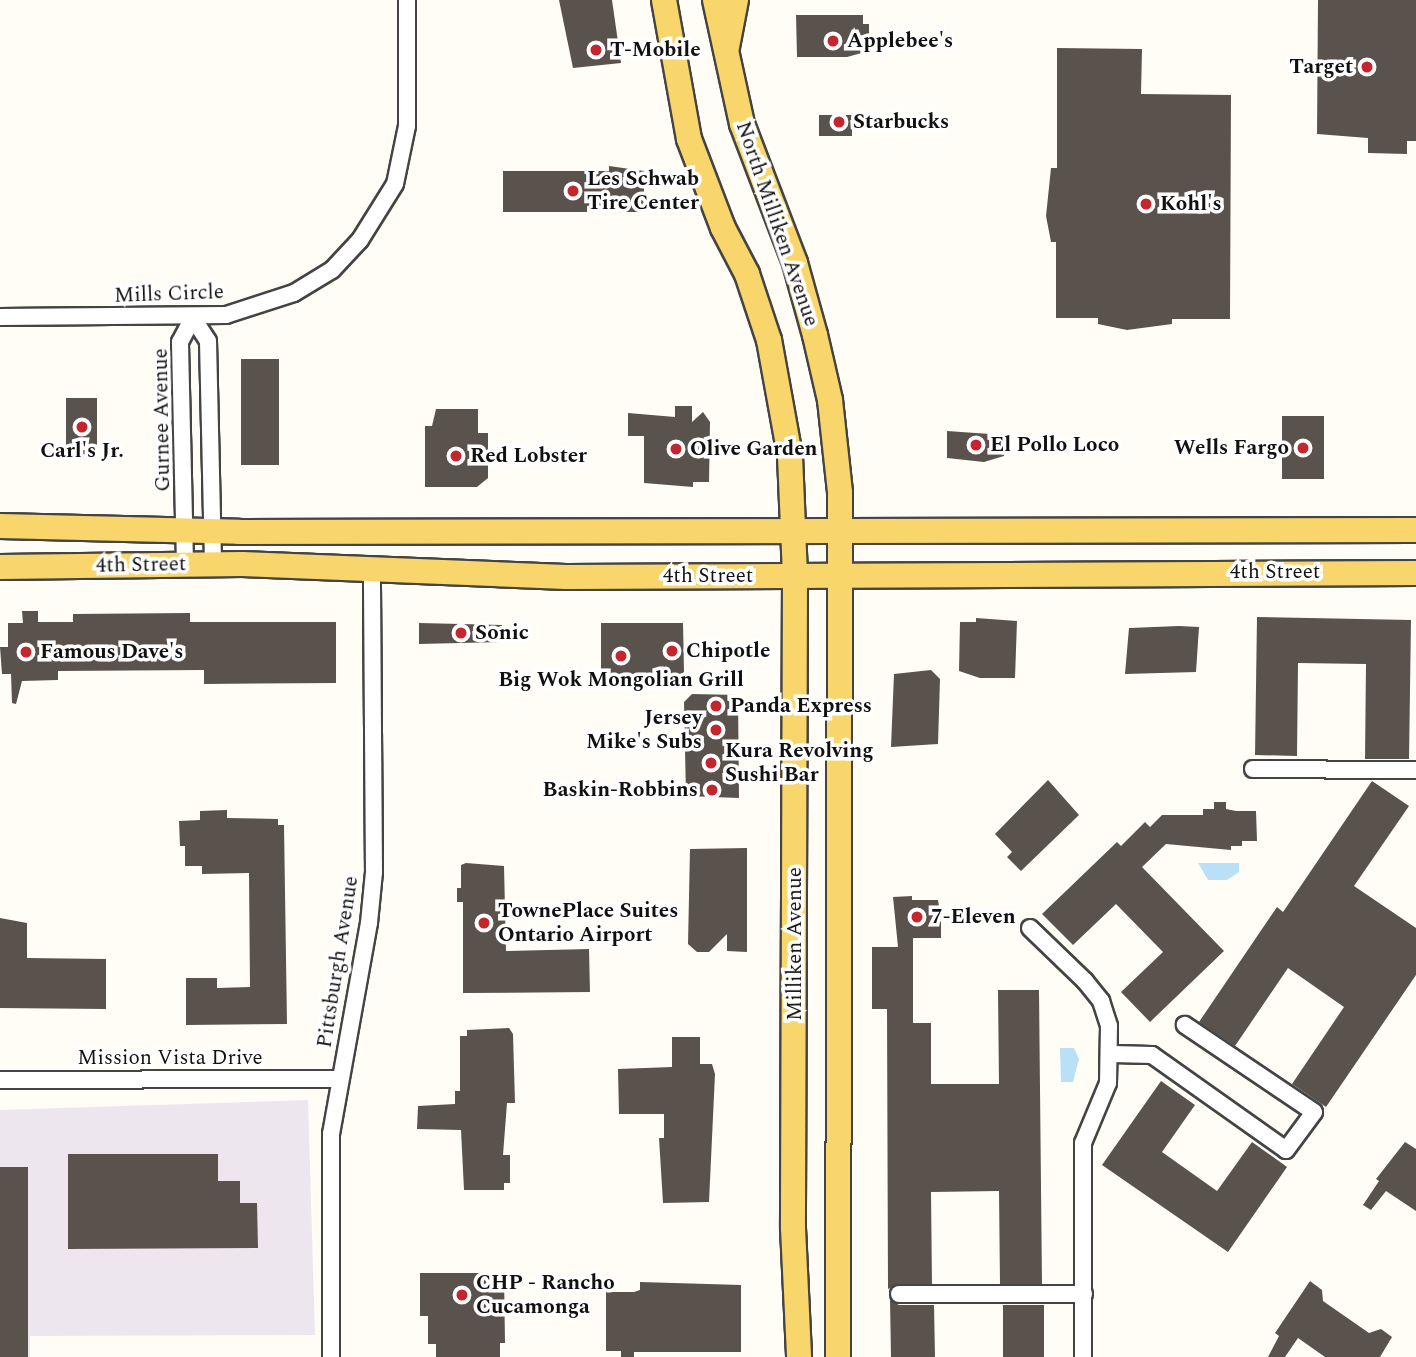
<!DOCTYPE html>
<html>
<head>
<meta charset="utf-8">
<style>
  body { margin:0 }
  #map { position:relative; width:1416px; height:1357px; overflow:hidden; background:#fffdf5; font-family:Spectral,serif }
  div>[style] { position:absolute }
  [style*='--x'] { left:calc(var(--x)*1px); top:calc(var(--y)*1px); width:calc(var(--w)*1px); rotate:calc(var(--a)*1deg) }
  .industrial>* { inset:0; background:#eee6ef }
  .water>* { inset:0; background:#b9e0f7 }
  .building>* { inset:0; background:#5a524d; transform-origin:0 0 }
  .roads { filter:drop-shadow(2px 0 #444) drop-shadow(-2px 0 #444) drop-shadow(0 2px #444) drop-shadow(0 -2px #444) }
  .minor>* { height:16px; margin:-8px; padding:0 8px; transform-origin:8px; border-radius:8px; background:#fff }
  .primary>* { height:24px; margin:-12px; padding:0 12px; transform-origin:12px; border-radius:12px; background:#f9d66b }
  .dots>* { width:19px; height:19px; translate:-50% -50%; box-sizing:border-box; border:4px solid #fff; border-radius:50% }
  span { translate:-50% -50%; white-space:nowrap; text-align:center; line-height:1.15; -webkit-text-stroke:7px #fff; paint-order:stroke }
  .poi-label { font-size:21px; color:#111; font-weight:700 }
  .left { translate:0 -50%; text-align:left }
  .right { translate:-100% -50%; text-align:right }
  .street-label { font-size:21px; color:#111 }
</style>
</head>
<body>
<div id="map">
  <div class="industrial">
    <i style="clip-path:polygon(308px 1100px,315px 1335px,30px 1336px,30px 1357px,0 1357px,0 1110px)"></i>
  </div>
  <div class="water">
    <i style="clip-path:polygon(1198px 863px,1239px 863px,1239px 872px,1227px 880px,1208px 880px)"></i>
    <i style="clip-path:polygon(1060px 1048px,1074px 1048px,1079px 1059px,1073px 1082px,1061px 1082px)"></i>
  </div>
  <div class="building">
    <i style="clip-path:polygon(559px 0,612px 0,621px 63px,573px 68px)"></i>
    <i style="clip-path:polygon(1318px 0,1416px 0,1416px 141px,1407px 141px,1407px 154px,1368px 153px,1368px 138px,1317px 134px)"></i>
    <i style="clip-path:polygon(796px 15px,863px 15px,863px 24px,869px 24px,869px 51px,847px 57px,797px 57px)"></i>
    <i style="clip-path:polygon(1057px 48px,1142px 49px,1141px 94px,1231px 95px,1230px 319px,1172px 319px,1172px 324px,1127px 330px,1098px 324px,1098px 318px,1056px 318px,1056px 242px,1051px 242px,1046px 216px,1051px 168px,1057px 168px)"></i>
    <i style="clip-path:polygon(819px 115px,860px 115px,860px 129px,852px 129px,852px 136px,819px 136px)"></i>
    <i style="clip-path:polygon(609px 166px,644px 171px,644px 212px,503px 212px,503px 171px,609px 171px)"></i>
    <i style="left:241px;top:359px;width:38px;height:106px"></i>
    <i style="left:66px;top:398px;width:31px;height:57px"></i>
    <i style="clip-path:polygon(675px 406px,692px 406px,692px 422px,703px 412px,710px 422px,709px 482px,693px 482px,693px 487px,644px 483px,644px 436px,628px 436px,628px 413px,675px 417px)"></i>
    <i style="clip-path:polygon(436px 409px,478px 409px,478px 433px,488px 433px,488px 478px,477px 487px,425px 487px,425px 426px,432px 426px)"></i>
    <i style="left:1282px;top:416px;width:42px;height:63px"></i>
    <i style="clip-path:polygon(947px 431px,1004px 435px,1004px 456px,984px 462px,947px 458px)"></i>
    <i style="clip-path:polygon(22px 611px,38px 611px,38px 622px,73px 622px,73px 614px,190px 613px,190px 622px,336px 622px,336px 683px,204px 684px,204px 670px,58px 671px,58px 680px,22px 681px,16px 704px,12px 703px,11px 674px,2px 674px,0 647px,8px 647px,8px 623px,23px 623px)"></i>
    <i style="clip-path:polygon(1257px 617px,1411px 620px,1409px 759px,1365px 759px,1366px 664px,1298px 663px,1297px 756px,1255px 755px)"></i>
    <i style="clip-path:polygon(976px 618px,1017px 621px,1015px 678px,980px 678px,959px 671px,960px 622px,976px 622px)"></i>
    <i style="clip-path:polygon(419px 623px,502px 625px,502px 642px,419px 644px)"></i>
    <i style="clip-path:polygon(601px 623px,683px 623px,684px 672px,676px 680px,601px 680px)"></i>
    <i style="clip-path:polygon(1179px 626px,1199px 627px,1196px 672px,1125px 674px,1129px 628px)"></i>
    <i style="clip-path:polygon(931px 670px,940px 679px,938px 744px,891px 747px,894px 674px)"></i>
    <i style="clip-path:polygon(692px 694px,738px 695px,739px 798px,686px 796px,684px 702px)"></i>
    <i style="clip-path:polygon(1048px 780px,1079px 815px,1021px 871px,1007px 857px,1012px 852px,995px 834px)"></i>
    <i style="clip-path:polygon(1372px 781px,1409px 806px,1354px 886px,1416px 928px,1416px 975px,1326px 1107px,1292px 1084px,1344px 1007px,1288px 968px,1235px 1046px,1199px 1022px,1277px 907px,1283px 912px)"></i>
    <i style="clip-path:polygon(1214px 802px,1226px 802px,1226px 809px,1236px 811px,1256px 811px,1257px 841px,1242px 841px,1242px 846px,1231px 846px,1231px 850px,1166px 844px,1142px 867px,1224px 951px,1150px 1022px,1121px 992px,1163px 952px,1116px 904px,1073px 945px,1042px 914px,1117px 842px,1121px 846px,1145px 822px,1150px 827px,1162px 815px,1203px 815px,1203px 809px,1214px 809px)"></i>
    <i style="clip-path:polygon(227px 810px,227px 818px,278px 819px,278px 825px,284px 825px,287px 1024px,186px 1025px,186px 978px,217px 978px,217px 988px,250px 987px,249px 873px,202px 874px,202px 866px,185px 866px,185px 846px,180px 846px,179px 821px,200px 820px,200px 811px)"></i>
    <i style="clip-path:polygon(747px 848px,747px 952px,727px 951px,727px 934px,709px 952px,697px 952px,688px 944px,690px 849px)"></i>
    <i style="clip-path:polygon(466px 863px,504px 866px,506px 951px,589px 949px,590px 992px,463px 993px,463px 902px,457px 902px,457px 888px,461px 888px,461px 865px)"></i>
    <i style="clip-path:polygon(912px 896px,912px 900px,938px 900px,941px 919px,941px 938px,913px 938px,913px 1023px,931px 1023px,931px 1084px,999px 1084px,998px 990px,1039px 990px,1042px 1284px,1000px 1284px,999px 1191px,931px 1192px,932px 1284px,898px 1284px,888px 1289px,887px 1009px,872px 1009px,872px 947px,898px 947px,893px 897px)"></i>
    <i style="clip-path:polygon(0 918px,27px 923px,27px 958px,106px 959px,106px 1009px,0 1008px)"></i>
    <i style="clip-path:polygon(509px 1028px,513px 1034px,515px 1103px,507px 1103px,503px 1155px,510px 1155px,510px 1183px,504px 1183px,504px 1190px,464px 1190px,461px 1130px,417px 1129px,418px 1106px,455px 1104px,455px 1091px,460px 1091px,460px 1036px,467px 1036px,467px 1030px)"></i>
    <i style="clip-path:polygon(672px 1037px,700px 1037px,700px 1064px,712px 1064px,715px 1074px,709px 1202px,663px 1203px,659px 1138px,664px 1138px,664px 1114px,619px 1114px,618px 1069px,672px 1067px)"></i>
    <i style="clip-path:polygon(1161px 1081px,1195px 1105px,1162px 1152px,1217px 1191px,1252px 1142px,1287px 1167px,1228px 1252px,1102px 1165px)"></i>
    <i style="clip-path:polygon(1405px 1142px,1416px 1149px,1416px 1211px,1386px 1191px,1371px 1210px,1363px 1205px,1379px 1181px,1376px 1179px)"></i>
    <i style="clip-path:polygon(68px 1154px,218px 1154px,218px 1181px,240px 1181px,240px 1203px,257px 1203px,258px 1248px,68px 1249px)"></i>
    <i style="left:0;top:1167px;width:28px;height:190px"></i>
    <i style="clip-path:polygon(420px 1273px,504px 1273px,505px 1343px,500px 1343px,500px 1357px,436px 1357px,436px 1344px,428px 1344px,428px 1316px,420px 1316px)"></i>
    <i style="clip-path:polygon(1310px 1281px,1322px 1290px,1323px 1301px,1369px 1333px,1381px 1329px,1392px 1337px,1380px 1357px,1325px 1357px,1298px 1338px,1285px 1357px,1268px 1357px,1279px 1336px,1275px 1333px)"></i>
    <i style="clip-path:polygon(640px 1282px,741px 1285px,741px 1352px,634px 1352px,634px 1357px,621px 1357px,621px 1351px,606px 1351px,606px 1292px,634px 1292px,640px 1290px)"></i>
    <i style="clip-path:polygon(890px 1300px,899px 1305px,934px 1305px,935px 1357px,891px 1357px)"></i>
    <i style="left:1003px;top:1305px;width:41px;height:52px"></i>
  </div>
  <div class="roads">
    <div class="minor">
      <i style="--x:0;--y:317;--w:226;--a:-0.5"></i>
      <i style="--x:226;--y:315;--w:71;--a:-17.9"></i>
      <i style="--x:294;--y:293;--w:44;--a:-31.2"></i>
      <i style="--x:332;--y:270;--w:41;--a:-47"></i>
      <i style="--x:360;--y:240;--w:66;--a:-58"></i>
      <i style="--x:395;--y:184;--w:59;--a:-78.3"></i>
      <i style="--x:407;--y:126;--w:126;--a:-90"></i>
      <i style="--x:193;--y:318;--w:27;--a:57"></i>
      <i style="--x:208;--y:341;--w:223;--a:88.7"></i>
      <i style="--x:185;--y:564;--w:222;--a:-91.3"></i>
      <i style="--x:180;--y:342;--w:27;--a:-62"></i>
      <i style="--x:1253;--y:769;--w:163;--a:0.4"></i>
      <i style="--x:1030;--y:928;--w:76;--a:43.9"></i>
      <i style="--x:1085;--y:981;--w:26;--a:51"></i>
      <i style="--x:1101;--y:1001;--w:26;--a:72"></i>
      <i style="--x:1109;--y:1026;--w:57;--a:91"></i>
      <i style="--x:1108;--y:1083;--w:65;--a:112.6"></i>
      <i style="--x:1083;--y:1143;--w:214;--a:90"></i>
      <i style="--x:1112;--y:1054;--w:40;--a:1.4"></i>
      <i style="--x:1152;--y:1055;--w:164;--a:35.3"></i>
      <i style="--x:1286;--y:1150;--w:47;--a:-53.6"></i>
      <i style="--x:1314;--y:1112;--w:156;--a:-146"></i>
      <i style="--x:0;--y:1080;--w:340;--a:-0.2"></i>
      <i style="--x:899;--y:1294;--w:185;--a:0"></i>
      <i style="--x:331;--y:1357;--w:223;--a:-90"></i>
      <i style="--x:331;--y:1134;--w:214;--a:-79.8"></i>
      <i style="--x:369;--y:923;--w:51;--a:-84.4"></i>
      <i style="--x:374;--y:872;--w:299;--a:-90.4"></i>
    </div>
    <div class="primary">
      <i style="--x:664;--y:0;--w:141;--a:79.8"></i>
      <i style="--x:689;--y:139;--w:95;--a:69.1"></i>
      <i style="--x:723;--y:228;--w:52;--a:62.4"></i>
      <i style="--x:747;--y:274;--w:70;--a:71.6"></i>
      <i style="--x:769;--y:340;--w:118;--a:79.7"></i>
      <i style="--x:790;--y:456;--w:120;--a:87.6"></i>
      <i style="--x:795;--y:576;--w:652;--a:90.18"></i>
      <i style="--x:793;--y:1228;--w:129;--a:87.3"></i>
      <i style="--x:715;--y:0;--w:127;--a:77.7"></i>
      <i style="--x:742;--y:124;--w:149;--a:69.1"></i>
      <i style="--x:795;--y:263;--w:75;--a:74.5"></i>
      <i style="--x:815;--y:335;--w:67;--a:77"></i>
      <i style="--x:830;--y:400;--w:93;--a:83.8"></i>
      <i style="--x:840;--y:492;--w:865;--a:90.13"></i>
      <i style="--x:727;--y:47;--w:48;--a:-79.2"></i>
      <i style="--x:0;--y:526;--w:239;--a:1.4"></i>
      <i style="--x:239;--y:532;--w:1177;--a:-0.1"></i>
      <i style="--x:0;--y:567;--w:242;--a:-0.7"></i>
      <i style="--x:242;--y:564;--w:324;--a:2.3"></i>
      <i style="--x:566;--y:577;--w:850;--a:-0.27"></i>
    </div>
  </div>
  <div class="dots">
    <i style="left:833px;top:41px;background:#c4262e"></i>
    <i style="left:596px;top:50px;background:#c4262e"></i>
    <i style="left:1367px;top:67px;background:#c4262e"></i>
    <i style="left:839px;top:122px;background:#c4262e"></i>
    <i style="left:573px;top:191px;background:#c4262e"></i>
    <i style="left:1146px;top:204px;background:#c4262e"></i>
    <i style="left:82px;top:427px;background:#c4262e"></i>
    <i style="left:976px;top:445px;background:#c4262e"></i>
    <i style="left:1303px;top:448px;background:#c4262e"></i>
    <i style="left:676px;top:449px;background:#c4262e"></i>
    <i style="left:456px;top:456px;background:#c4262e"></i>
    <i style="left:461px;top:633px;background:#c4262e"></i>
    <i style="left:672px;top:651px;background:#c4262e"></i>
    <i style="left:26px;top:652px;background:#c4262e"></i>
    <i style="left:621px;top:656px;background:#c4262e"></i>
    <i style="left:716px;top:706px;background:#c4262e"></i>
    <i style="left:716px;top:730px;background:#c4262e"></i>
    <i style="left:711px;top:763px;background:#c4262e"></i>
    <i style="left:712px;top:790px;background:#c4262e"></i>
    <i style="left:917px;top:917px;background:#c4262e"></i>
    <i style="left:484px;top:923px;background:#c4262e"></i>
    <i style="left:462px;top:1295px;background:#c4262e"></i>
  </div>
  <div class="poi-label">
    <span class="left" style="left:847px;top:41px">Applebee's</span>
    <span class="left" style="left:610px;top:50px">T-Mobile</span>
    <span class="right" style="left:1353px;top:67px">Target</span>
    <span class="left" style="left:853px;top:122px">Starbucks</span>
    <span class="left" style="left:587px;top:191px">Les Schwab<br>Tire Center</span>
    <span class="left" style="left:1160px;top:204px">Kohl's</span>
    <span class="left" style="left:990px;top:445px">El Pollo Loco</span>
    <span class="right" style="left:1289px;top:448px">Wells Fargo</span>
    <span class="left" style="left:690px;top:449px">Olive Garden</span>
    <span style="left:82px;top:451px">Carl's Jr.</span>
    <span class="left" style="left:470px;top:456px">Red Lobster</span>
    <span class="left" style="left:475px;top:633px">Sonic</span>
    <span class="left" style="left:686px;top:651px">Chipotle</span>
    <span class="left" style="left:40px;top:652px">Famous Dave's</span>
    <span style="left:621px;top:680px">Big Wok Mongolian Grill</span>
    <span class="left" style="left:730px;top:706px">Panda Express</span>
    <span class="right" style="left:702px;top:730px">Jersey<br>Mike's Subs</span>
    <span class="left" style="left:725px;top:763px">Kura Revolving<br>Sushi Bar</span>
    <span class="right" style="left:698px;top:790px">Baskin-Robbins</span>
    <span class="left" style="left:498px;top:923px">TownePlace Suites<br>Ontario Airport</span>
    <span class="left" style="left:931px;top:917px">7-Eleven</span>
    <span class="left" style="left:476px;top:1295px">CHP - Rancho<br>Cucamonga</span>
  </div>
  <div class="street-label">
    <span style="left:777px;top:224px;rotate:71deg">North Milliken Avenue</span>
    <span style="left:169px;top:294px;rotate:-2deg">Mills Circle</span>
    <span style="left:162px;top:420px;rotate:-91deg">Gurnee Avenue</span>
    <span style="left:141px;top:565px;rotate:-1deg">4th Street</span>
    <span style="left:1275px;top:572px">4th Street</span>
    <span style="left:708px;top:576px">4th Street</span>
    <span style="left:795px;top:944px;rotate:-90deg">Milliken Avenue</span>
    <span style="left:338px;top:962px;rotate:-81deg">Pittsburgh Avenue</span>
    <span style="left:170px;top:1058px">Mission Vista Drive</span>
  </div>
</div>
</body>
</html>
